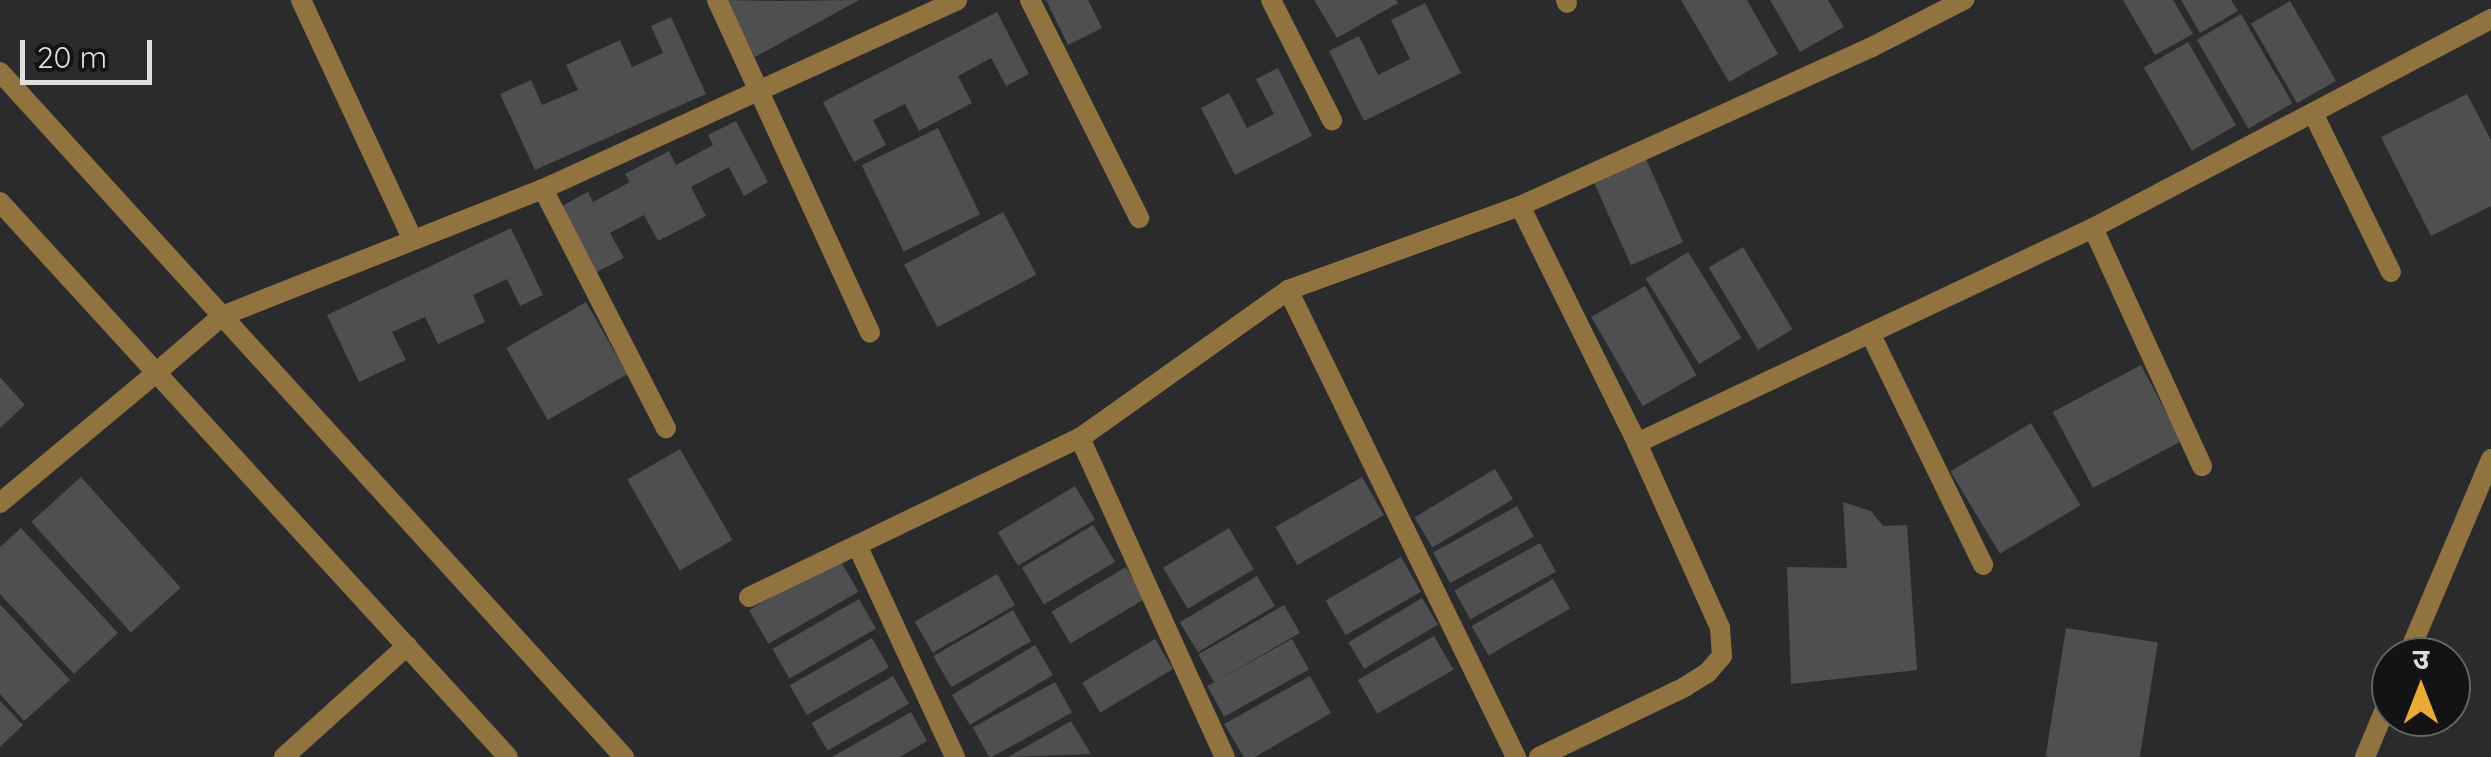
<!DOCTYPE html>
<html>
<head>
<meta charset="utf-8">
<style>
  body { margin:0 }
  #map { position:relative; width:2491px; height:757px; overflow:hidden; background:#2b2a2c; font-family:Quicksand,"Noto Sans Devanagari",sans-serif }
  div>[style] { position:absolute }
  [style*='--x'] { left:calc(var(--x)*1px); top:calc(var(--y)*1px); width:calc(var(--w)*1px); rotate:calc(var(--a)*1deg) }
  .building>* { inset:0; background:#4f4e51; transform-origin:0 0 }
  .service>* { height:20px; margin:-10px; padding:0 10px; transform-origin:10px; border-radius:10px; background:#91733f }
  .minor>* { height:20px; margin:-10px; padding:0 10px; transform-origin:10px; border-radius:10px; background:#91733f }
  .tertiary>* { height:20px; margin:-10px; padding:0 10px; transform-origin:10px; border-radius:10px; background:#91733f }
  span { translate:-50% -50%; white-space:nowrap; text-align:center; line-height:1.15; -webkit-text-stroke:10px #131214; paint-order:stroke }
  .north { position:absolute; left:2371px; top:637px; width:100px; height:100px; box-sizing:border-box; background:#131214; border:2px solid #646365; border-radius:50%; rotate:0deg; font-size:28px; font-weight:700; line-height:40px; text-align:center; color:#dedddf }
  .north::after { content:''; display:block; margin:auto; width:35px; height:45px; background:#e8ab37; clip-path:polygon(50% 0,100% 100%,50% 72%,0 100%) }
  .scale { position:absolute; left:20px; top:40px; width:132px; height:45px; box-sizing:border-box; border:5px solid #dedddf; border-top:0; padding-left:12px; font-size:30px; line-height:35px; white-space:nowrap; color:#dedddf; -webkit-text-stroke:8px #131214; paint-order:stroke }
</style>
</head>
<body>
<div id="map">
  <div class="building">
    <i style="clip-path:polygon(724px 0,777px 1px,859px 0,755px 57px)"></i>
    <i style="clip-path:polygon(1046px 0,1088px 0,1102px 28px,1068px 45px)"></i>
    <i style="clip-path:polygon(1314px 0,1396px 0,1398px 3px,1337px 38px)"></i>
    <i style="clip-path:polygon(1681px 0,1747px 0,1778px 54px,1729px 82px)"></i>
    <i style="clip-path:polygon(1770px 0,1828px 0,1844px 27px,1800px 52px)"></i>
    <i style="clip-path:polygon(2123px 0,2173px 0,2193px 34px,2155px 55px)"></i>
    <i style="clip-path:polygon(2181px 0,2231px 0,2238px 11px,2200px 33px)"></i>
    <i style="left:2290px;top:1px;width:92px;height:45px;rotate:60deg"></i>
    <i style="clip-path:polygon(1425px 3px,1461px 73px,1364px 121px,1329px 51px,1359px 36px,1378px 75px,1410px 59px,1391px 20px)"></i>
    <i style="clip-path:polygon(997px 12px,1029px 74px,1006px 86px,991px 58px,958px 76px,972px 103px,919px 131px,905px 104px,873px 120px,886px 145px,854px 162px,823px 102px)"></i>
    <i style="left:2241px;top:14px;width:103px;height:51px;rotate:60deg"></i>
    <i style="clip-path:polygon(671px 17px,706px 94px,535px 170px,500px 94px,531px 80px,542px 105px,578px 90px,566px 65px,620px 40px,632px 67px,663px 53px,651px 26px)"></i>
    <i style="left:2188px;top:42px;width:96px;height:51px;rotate:60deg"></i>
    <i style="clip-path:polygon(1278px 68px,1312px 136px,1235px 175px,1201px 108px,1229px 93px,1247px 128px,1274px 114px,1256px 79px)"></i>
    <i style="clip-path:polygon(2467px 94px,2491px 140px,2491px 206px,2431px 236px,2381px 137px)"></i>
    <i style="clip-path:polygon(736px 121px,768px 182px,744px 196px,729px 167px,691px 187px,706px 216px,658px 241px,644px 215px,610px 233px,624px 258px,591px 275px,556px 209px,588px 192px,593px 202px,630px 182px,625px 174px,669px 151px,676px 165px,713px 145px,708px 135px)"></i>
    <i style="left:938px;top:128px;width:96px;height:85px;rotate:64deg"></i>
    <i style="left:1646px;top:159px;width:91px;height:57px;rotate:66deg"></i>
    <i style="left:1003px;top:212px;width:71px;height:112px;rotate:62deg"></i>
    <i style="clip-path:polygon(511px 228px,543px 295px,520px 306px,507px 279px,473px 295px,485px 322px,438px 344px,425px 317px,392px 332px,406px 360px,359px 382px,327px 315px)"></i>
    <i style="left:1743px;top:247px;width:96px;height:40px;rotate:59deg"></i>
    <i style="left:1688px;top:252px;width:101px;height:50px;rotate:58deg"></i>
    <i style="left:1645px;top:286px;width:103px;height:62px;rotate:60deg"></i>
    <i style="left:586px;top:302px;width:83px;height:92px;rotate:60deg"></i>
    <i style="left:2141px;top:365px;width:86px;height:100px;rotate:62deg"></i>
    <i style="clip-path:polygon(0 377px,25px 405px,0 428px)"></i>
    <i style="left:2031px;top:423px;width:96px;height:94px;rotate:59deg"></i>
    <i style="left:680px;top:449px;width:105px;height:61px;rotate:60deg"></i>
    <i style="left:1495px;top:469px;width:35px;height:94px;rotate:59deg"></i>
    <i style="left:81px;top:477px;width:149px;height:67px;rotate:48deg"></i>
    <i style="left:1362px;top:477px;width:44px;height:100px;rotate:60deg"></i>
    <i style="left:1075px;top:486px;width:39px;height:90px;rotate:59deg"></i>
    <i style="clip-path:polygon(1843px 502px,1871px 511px,1883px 526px,1907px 525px,1917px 670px,1791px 684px,1787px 567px,1847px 568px)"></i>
    <i style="left:1517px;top:506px;width:35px;height:96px;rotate:61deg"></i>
    <i style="left:1093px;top:525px;width:43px;height:83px;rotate:59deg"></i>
    <i style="clip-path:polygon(21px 528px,118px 633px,74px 674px,0 594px,0 547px)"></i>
    <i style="left:1229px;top:528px;width:48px;height:77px;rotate:59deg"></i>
    <i style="left:1540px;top:543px;width:33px;height:98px;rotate:61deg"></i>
    <i style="left:1401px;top:557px;width:40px;height:87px;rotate:60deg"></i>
    <i style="left:839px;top:558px;width:39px;height:104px;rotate:60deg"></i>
    <i style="left:1126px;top:567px;width:37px;height:87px;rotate:59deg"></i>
    <i style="left:997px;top:574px;width:36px;height:95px;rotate:60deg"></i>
    <i style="left:1257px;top:576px;width:35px;height:90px;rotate:59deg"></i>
    <i style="left:1553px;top:579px;width:34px;height:94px;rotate:60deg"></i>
    <i style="left:1422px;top:598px;width:31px;height:86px;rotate:59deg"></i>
    <i style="left:859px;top:599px;width:34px;height:100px;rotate:60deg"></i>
    <i style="clip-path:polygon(0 604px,70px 680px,24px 721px,0 694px)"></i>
    <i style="left:1284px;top:605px;width:32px;height:99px;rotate:60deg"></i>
    <i style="left:1013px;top:610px;width:36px;height:92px;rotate:60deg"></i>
    <i style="left:2066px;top:628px;width:93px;height:130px;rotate:9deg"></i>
    <i style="left:1434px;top:636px;width:39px;height:88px;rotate:60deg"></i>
    <i style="left:872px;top:638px;width:34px;height:95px;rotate:60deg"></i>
    <i style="left:1155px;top:639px;width:35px;height:85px;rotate:59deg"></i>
    <i style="left:1292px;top:639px;width:35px;height:97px;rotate:61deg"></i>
    <i style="left:1035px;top:645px;width:35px;height:97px;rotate:59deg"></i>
    <i style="left:893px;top:676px;width:32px;height:94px;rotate:60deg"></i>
    <i style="clip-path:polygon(1310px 676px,1331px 713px,1255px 757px,1244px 757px,1224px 724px)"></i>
    <i style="left:1055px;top:682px;width:35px;height:94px;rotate:61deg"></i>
    <i style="clip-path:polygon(0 701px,23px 725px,0 747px)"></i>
    <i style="clip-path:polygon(911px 712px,927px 741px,900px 757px,832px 757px)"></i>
    <i style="clip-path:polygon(1071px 721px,1091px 754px,1008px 757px)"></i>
  </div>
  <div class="service">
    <i style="--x:301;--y:0;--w:265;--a:65"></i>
    <i style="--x:717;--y:0;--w:366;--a:65.3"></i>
    <i style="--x:1030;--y:0;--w:244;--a:63.4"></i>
    <i style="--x:1271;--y:0;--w:135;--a:63.1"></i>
    <i style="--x:1566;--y:0;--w:3;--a:72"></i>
    <i style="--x:543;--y:189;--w:269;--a:62.8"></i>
    <i style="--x:222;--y:316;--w:345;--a:-21.6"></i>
    <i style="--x:543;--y:189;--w:455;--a:-24.5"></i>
    <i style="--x:0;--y:503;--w:204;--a:-39.8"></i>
  </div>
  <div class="minor">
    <i style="--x:2313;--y:113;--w:177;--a:63.9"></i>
    <i style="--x:1520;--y:206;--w:264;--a:63.7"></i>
    <i style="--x:1637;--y:443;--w:203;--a:65.8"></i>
    <i style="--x:1720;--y:628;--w:28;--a:86"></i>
    <i style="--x:1722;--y:656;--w:23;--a:131"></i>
    <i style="--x:1707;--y:673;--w:26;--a:148"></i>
    <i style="--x:1685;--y:687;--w:162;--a:154.4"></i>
    <i style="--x:2093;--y:228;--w:262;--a:65.4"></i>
    <i style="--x:1288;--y:290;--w:520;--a:63.98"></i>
    <i style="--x:1870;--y:333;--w:258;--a:64"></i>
    <i style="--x:157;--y:372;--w:86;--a:-40.7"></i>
    <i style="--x:1080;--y:438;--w:350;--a:65.6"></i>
    <i style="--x:1637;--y:443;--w:504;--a:-25.24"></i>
    <i style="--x:2093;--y:228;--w:450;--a:-27.7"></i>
    <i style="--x:857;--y:545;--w:234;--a:65.2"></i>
    <i style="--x:749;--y:597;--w:367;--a:-25.7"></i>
    <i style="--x:1080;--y:438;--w:255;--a:-35.4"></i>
    <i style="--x:1288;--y:290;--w:247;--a:-19.9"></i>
    <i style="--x:1520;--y:206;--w:384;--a:-24.3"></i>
    <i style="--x:1870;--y:48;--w:106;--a:-27.1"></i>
    <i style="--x:2407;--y:657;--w:215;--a:-67"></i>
    <i style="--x:284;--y:757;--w:166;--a:-42.1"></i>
    <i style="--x:2365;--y:757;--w:67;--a:-67.2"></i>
  </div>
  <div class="tertiary">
    <i style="--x:0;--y:72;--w:927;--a:47.67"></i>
    <i style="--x:0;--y:202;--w:752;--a:47.53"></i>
  </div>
  <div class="north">उ</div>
  <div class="scale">20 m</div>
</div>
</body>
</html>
